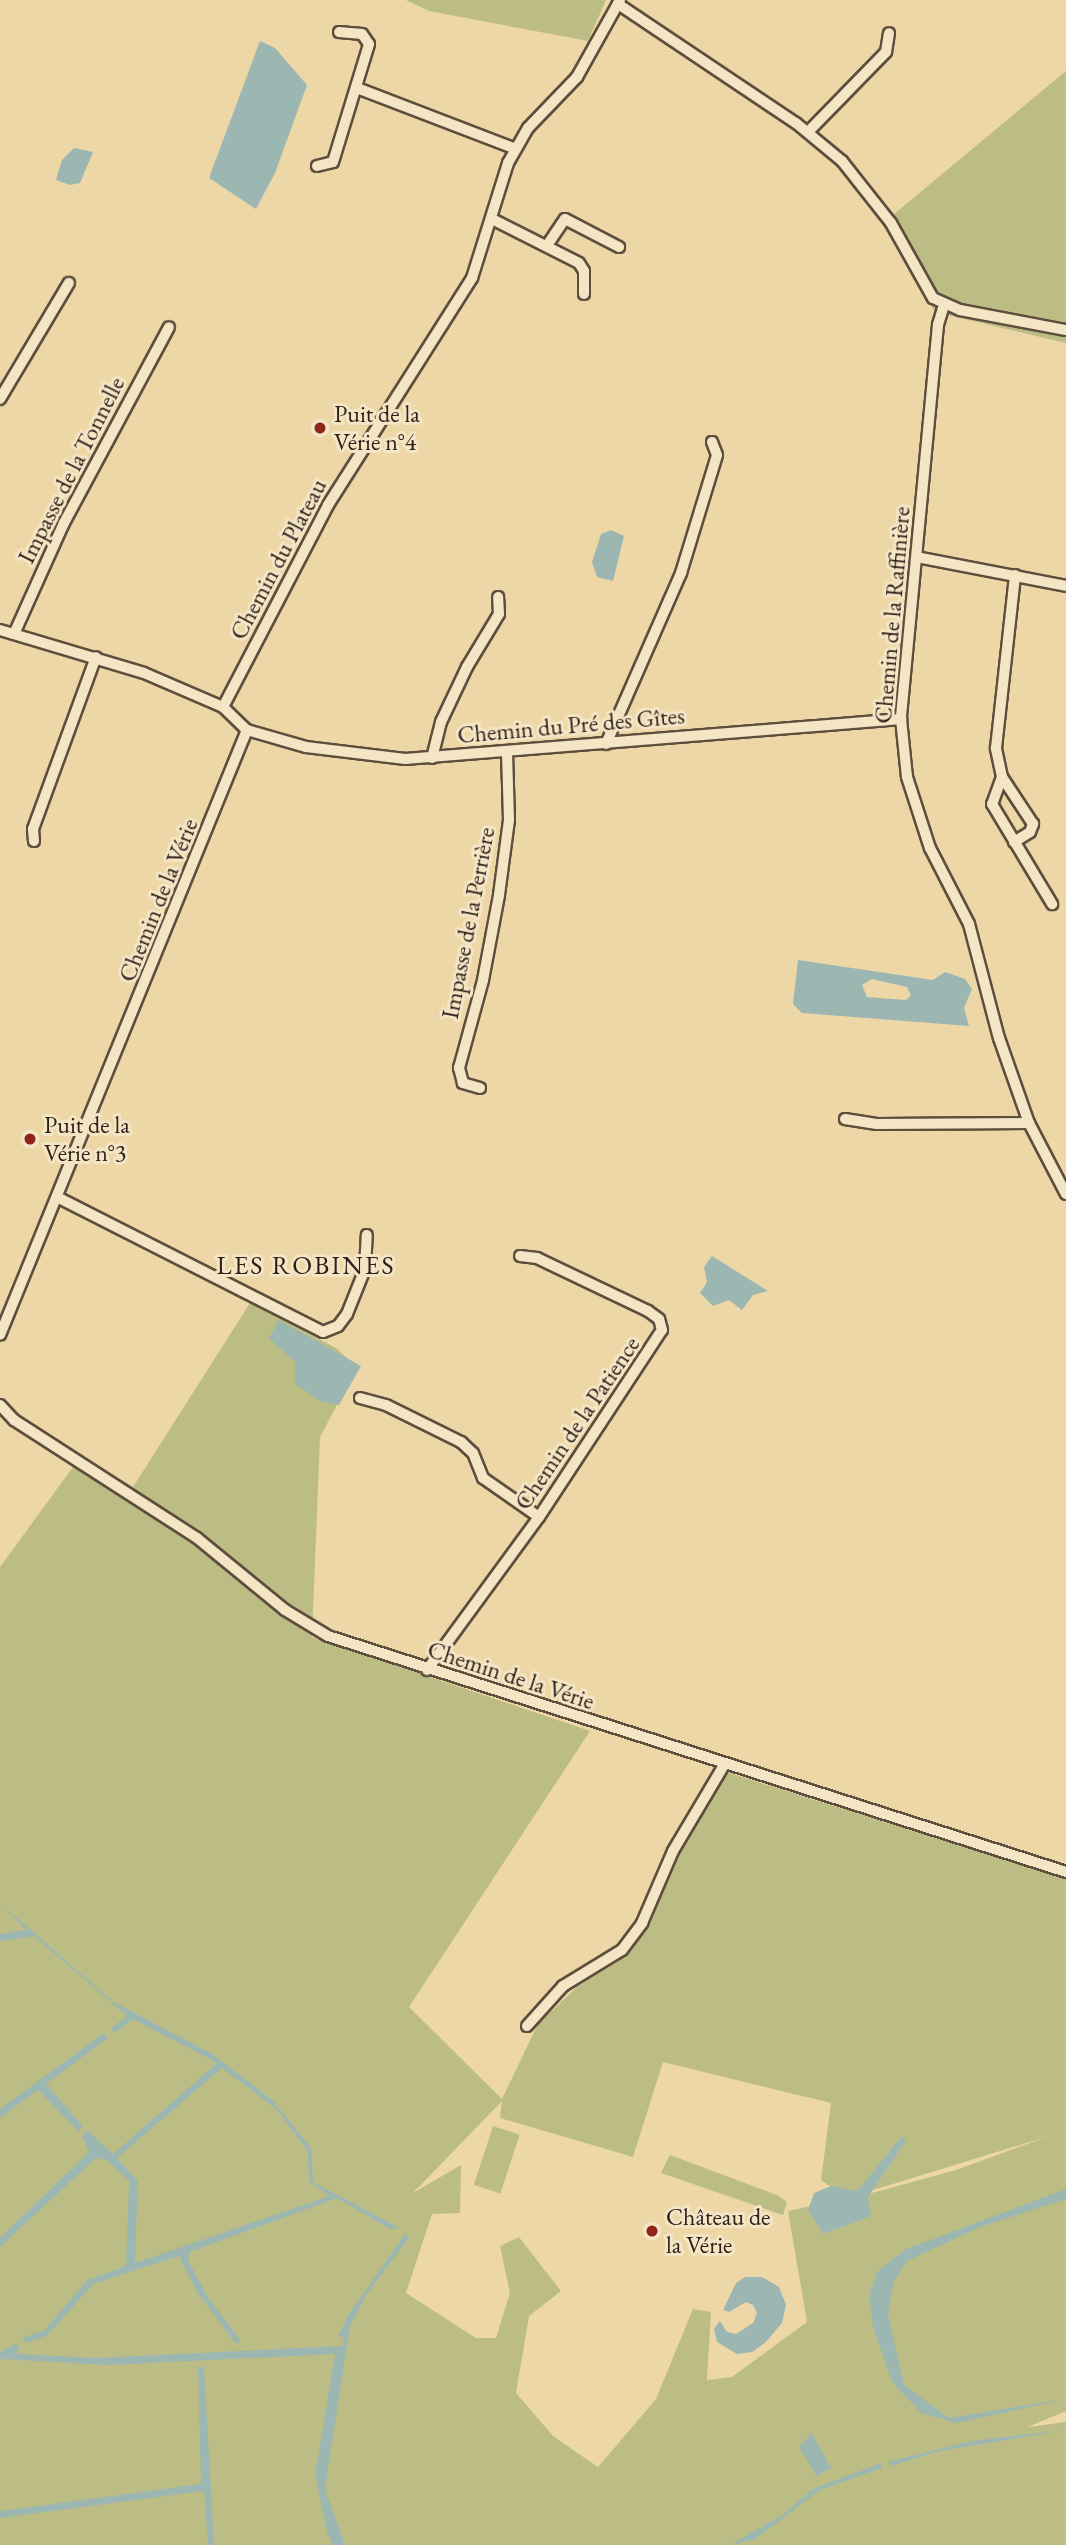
<!DOCTYPE html>
<html>
<head>
<meta charset="utf-8">
<style>
  body { margin:0 }
  #map { position:relative; width:1066px; height:2545px; overflow:hidden; background:#eed7a6; font-family:"EB Garamond",serif }
  div>[style] { position:absolute }
  [style*='--x'] { left:calc(var(--x)*1px); top:calc(var(--y)*1px); width:calc(var(--w)*1px); rotate:calc(var(--a)*1deg) }
  .green>* { inset:0; background:#bcbd84; transform-origin:0 0 }
  .water>* { inset:0; background:#9cb7b1 }
  .roads { filter:drop-shadow(2px 0 #5e4e3d) drop-shadow(-2px 0 #5e4e3d) drop-shadow(0 2px #5e4e3d) drop-shadow(0 -2px #5e4e3d) }
  .minor>* { height:10px; margin:-5px; padding:0 5px; transform-origin:5px; border-radius:5px; background:#f4e5c5 }
  .dots>* { width:19px; height:19px; translate:-50% -50%; box-sizing:border-box; border:4px solid #f4e5c5; border-radius:50% }
  span { translate:-50% -50%; white-space:nowrap; text-align:center; line-height:1.15; -webkit-text-stroke:6px #f4e5c5; paint-order:stroke }
  .poi-label { font-size:24px; color:#2e211a }
  .left { translate:0 -50%; text-align:left }
  .street-label { font-size:24px; color:#2e211a }
  .neighbourhood-label { font-size:26px; color:#2e211a; letter-spacing:2px }
</style>
</head>
<body>
<div id="map">
  <div class="green">
    <i style="clip-path:polygon(406px 0,606px 0,588px 41px,429px 11px)"></i>
    <i style="clip-path:polygon(1066px 71px,1066px 343px,935px 312px,882px 224px)"></i>
    <i style="clip-path:polygon(evenodd,250px 1303px,336px 1348px,357px 1367px,320px 1437px,312px 1637px,590px 1731px,409px 2007px,502px 2099px,538px 2024px,577px 1987px,619px 1961px,726px 1772px,1066px 1879px,1066px 2411px,1028px 2427px,1066px 2422px,1066px 2545px,0 2545px,0 1567px,81px 1456px,133px 1487px,250px 1303px,663px 2062px,831px 2103px,821px 2180px,847px 2198px,788px 2211px,807px 2322px,732px 2377px,707px 2380px,711px 2312px,693px 2309px,656px 2399px,598px 2467px,553px 2436px,516px 2393px,529px 2316px,561px 2291px,519px 2237px,500px 2246px,510px 2293px,496px 2338px,476px 2338px,406px 2293px,432px 2214px,460px 2213px,461px 2165px,413px 2193px,502px 2101px,500px 2118px,633px 2157px,663px 2062px,250px 1303px,1049px 2136px,956px 2170px,857px 2197px,857px 2195px,1049px 2136px)"></i>
    <i style="left:493px;top:2126px;width:28px;height:62px;rotate:18deg"></i>
    <i style="clip-path:polygon(670px 2155px,779px 2196px,787px 2202px,783px 2215px,661px 2173px)"></i>
  </div>
  <div class="water">
    <i style="clip-path:polygon(260px 41px,275px 48px,307px 85px,275px 173px,256px 209px,209px 178px)"></i>
    <i style="clip-path:polygon(74px 148px,93px 152px,80px 183px,70px 185px,56px 180px,62px 160px)"></i>
    <i style="clip-path:polygon(611px 530px,624px 536px,613px 581px,597px 577px,592px 562px,601px 534px)"></i>
    <i style="clip-path:polygon(evenodd,798px 960px,933px 980px,945px 972px,965px 979px,972px 989px,964px 1008px,969px 1026px,802px 1013px,793px 1004px,798px 960px,872px 979px,907px 987px,911px 995px,906px 1000px,867px 997px,862px 985px,872px 979px)"></i>
    <i style="clip-path:polygon(712px 1256px,768px 1291px,753px 1295px,742px 1310px,729px 1300px,713px 1306px,700px 1293px,707px 1282px,704px 1267px)"></i>
    <i style="clip-path:polygon(279px 1320px,361px 1366px,339px 1405px,322px 1402px,295px 1384px,295px 1362px,269px 1338px)"></i>
    <i style="clip-path:polygon(evenodd,0 1903px,112px 2001px,214px 2055px,274px 2102px,311px 2148px,313px 2182px,399px 2228px,390px 2229px,337px 2198px,190px 2252px,188px 2260px,206px 2294px,241px 2341px,236px 2344px,197px 2292px,179px 2256px,93px 2284px,47px 2336px,26px 2343px,22px 2338px,45px 2330px,87px 2280px,126px 2266px,129px 2181px,108px 2161px,96px 2158px,0 2247px,0 2238px,89px 2152px,82px 2136px,88px 2130px,113px 2154px,217px 2063px,133px 2019px,114px 2033px,111px 2028px,127px 2016px,34px 1936px,0 1941px,0 1934px,26px 1930px,0 1903px,222px 2068px,276px 2109px,308px 2151px,309px 2181px,329px 2196px,135px 2263px,138px 2181px,117px 2158px,222px 2068px)"></i>
    <i style="clip-path:polygon(104px 2033px,108px 2038px,46px 2084px,83px 2126px,78px 2131px,38px 2090px,0 2118px,0 2109px)"></i>
    <i style="clip-path:polygon(902px 2136px,906px 2141px,868px 2197px,871px 2216px,823px 2234px,808px 2210px,814px 2193px,831px 2186px,857px 2191px)"></i>
    <i style="clip-path:polygon(1066px 2189px,1066px 2199px,980px 2227px,907px 2261px,894px 2281px,888px 2314px,904px 2385px,949px 2418px,1066px 2399px,957px 2423px,921px 2413px,892px 2382px,873px 2327px,869px 2295px,877px 2272px,904px 2250px)"></i>
    <i style="clip-path:polygon(405px 2234px,409px 2238px,366px 2295px,350px 2326px,325px 2489px,345px 2545px,333px 2545px,327px 2532px,315px 2475px,335px 2354px,108px 2365px,0 2359px,0 2352px,15px 2344px,20px 2347px,17px 2354px,97px 2358px,343px 2346px,344px 2338px,338px 2336px,349px 2314px)"></i>
    <i style="clip-path:polygon(745px 2277px,762px 2277px,779px 2287px,786px 2305px,782px 2323px,766px 2342px,752px 2352px,737px 2354px,717px 2342px,714px 2329px,720px 2321px,727px 2332px,736px 2334px,753px 2323px,757px 2313px,753px 2305px,746px 2302px,729px 2312px,723px 2310px,736px 2283px)"></i>
    <i style="clip-path:polygon(198px 2367px,204px 2367px,214px 2545px,208px 2545px,204px 2491px,0 2518px,0 2511px,201px 2484px)"></i>
    <i style="clip-path:polygon(1066px 2430px,940px 2451px,890px 2466px,888px 2462px,972px 2441px)"></i>
    <i style="clip-path:polygon(812px 2433px,831px 2468px,816px 2476px,799px 2446px)"></i>
    <i style="clip-path:polygon(881px 2463px,882px 2468px,820px 2490px,755px 2539px,730px 2545px,781px 2516px,813px 2489px)"></i>
  </div>
  <div class="roads">
    <div class="minor">
      <i style="--x:618;--y:4;--w:214;--a:33.8"></i>
      <i style="--x:796;--y:123;--w:60;--a:39.6"></i>
      <i style="--x:842;--y:161;--w:79;--a:51.7"></i>
      <i style="--x:891;--y:223;--w:86;--a:60.8"></i>
      <i style="--x:933;--y:298;--w:30;--a:24"></i>
      <i style="--x:960;--y:310;--w:108;--a:10.7"></i>
      <i style="--x:357;--y:88;--w:170;--a:21"></i>
      <i style="--x:808;--y:132;--w:112;--a:-45.7"></i>
      <i style="--x:886;--y:52;--w:19;--a:-81"></i>
      <i style="--x:317;--y:166;--w:16;--a:-14"></i>
      <i style="--x:333;--y:162;--w:123;--a:-73"></i>
      <i style="--x:369;--y:44;--w:12;--a:-125"></i>
      <i style="--x:362;--y:34;--w:23;--a:-175"></i>
      <i style="--x:492;--y:219;--w:97;--a:26.8"></i>
      <i style="--x:579;--y:263;--w:9;--a:58"></i>
      <i style="--x:584;--y:271;--w:23;--a:90"></i>
      <i style="--x:548;--y:244;--w:30;--a:-56"></i>
      <i style="--x:565;--y:219;--w:61;--a:27.4"></i>
      <i style="--x:944;--y:305;--w:21;--a:107"></i>
      <i style="--x:938;--y:325;--w:396;--a:95.4"></i>
      <i style="--x:901;--y:719;--w:58;--a:84.1"></i>
      <i style="--x:907;--y:777;--w:75;--a:72.1"></i>
      <i style="--x:930;--y:848;--w:85;--a:62.8"></i>
      <i style="--x:969;--y:924;--w:118;--a:75.3"></i>
      <i style="--x:999;--y:1038;--w:90;--a:70.6"></i>
      <i style="--x:1029;--y:1123;--w:80;--a:62.5"></i>
      <i style="--x:0;--y:399;--w:135;--a:-59.3"></i>
      <i style="--x:917;--y:557;--w:152;--a:11"></i>
      <i style="--x:0;--y:630;--w:150;--a:16.6"></i>
      <i style="--x:144;--y:673;--w:86;--a:23.3"></i>
      <i style="--x:223;--y:707;--w:33;--a:44"></i>
      <i style="--x:247;--y:730;--w:653;--a:112.21"></i>
      <i style="--x:14;--y:634;--w:122;--a:-65.8"></i>
      <i style="--x:64;--y:523;--w:222;--a:-61.8"></i>
      <i style="--x:223;--y:707;--w:228;--a:-62.5"></i>
      <i style="--x:328;--y:505;--w:269;--a:-57.6"></i>
      <i style="--x:472;--y:278;--w:121;--a:-72.6"></i>
      <i style="--x:508;--y:163;--w:40;--a:-60.3"></i>
      <i style="--x:528;--y:128;--w:71;--a:-46.1"></i>
      <i style="--x:577;--y:77;--w:88;--a:-60.8"></i>
      <i style="--x:247;--y:730;--w:61;--a:16.1"></i>
      <i style="--x:306;--y:747;--w:100;--a:6.9"></i>
      <i style="--x:405;--y:759;--w:498;--a:-4.6"></i>
      <i style="--x:606;--y:744;--w:187;--a:-66.3"></i>
      <i style="--x:681;--y:573;--w:123;--a:-73"></i>
      <i style="--x:717;--y:455;--w:14;--a:-111"></i>
      <i style="--x:432;--y:758;--w:37;--a:-76"></i>
      <i style="--x:441;--y:722;--w:61;--a:-64.7"></i>
      <i style="--x:467;--y:667;--w:62;--a:-58.9"></i>
      <i style="--x:499;--y:614;--w:17;--a:-93"></i>
      <i style="--x:1002;--y:777;--w:29;--a:110"></i>
      <i style="--x:992;--y:804;--w:117;--a:59"></i>
      <i style="--x:34;--y:841;--w:12;--a:-95"></i>
      <i style="--x:33;--y:829;--w:183;--a:-69.9"></i>
      <i style="--x:1014;--y:842;--w:19;--a:-32"></i>
      <i style="--x:1030;--y:832;--w:9;--a:-69"></i>
      <i style="--x:1033;--y:824;--w:56;--a:-123.4"></i>
      <i style="--x:1002;--y:777;--w:30;--a:-102"></i>
      <i style="--x:996;--y:748;--w:174;--a:-83.7"></i>
      <i style="--x:480;--y:1088;--w:18;--a:-164"></i>
      <i style="--x:463;--y:1083;--w:16;--a:-105"></i>
      <i style="--x:459;--y:1068;--w:91;--a:-74.7"></i>
      <i style="--x:483;--y:980;--w:86;--a:-79.3"></i>
      <i style="--x:499;--y:895;--w:76;--a:-82.4"></i>
      <i style="--x:509;--y:820;--w:68;--a:-91.7"></i>
      <i style="--x:845;--y:1119;--w:32;--a:9"></i>
      <i style="--x:877;--y:1124;--w:152;--a:-0.4"></i>
      <i style="--x:59;--y:1198;--w:296;--a:26.9"></i>
      <i style="--x:323;--y:1332;--w:16;--a:-22"></i>
      <i style="--x:338;--y:1326;--w:15;--a:-53"></i>
      <i style="--x:347;--y:1314;--w:48;--a:-68.2"></i>
      <i style="--x:365;--y:1269;--w:34;--a:-87"></i>
      <i style="--x:360;--y:1398;--w:27;--a:15"></i>
      <i style="--x:386;--y:1405;--w:84;--a:26.3"></i>
      <i style="--x:461;--y:1442;--w:16;--a:43"></i>
      <i style="--x:473;--y:1453;--w:27;--a:68"></i>
      <i style="--x:483;--y:1478;--w:68;--a:34.9"></i>
      <i style="--x:0;--y:1405;--w:21;--a:47"></i>
      <i style="--x:14;--y:1420;--w:218;--a:32.8"></i>
      <i style="--x:197;--y:1538;--w:114;--a:39.3"></i>
      <i style="--x:285;--y:1610;--w:50;--a:31.2"></i>
      <i style="--x:328;--y:1636;--w:775;--a:17.73"></i>
      <i style="--x:427;--y:1670;--w:190;--a:-53.8"></i>
      <i style="--x:539;--y:1517;--w:224;--a:-56.7"></i>
      <i style="--x:662;--y:1330;--w:11;--a:-105"></i>
      <i style="--x:659;--y:1319;--w:14;--a:-144"></i>
      <i style="--x:648;--y:1311;--w:123;--a:-154.5"></i>
      <i style="--x:537;--y:1258;--w:17;--a:-173"></i>
      <i style="--x:527;--y:2026;--w:54;--a:-48"></i>
      <i style="--x:563;--y:1986;--w:69;--a:-31.4"></i>
      <i style="--x:622;--y:1950;--w:34;--a:-53"></i>
      <i style="--x:642;--y:1923;--w:78;--a:-66.7"></i>
      <i style="--x:673;--y:1851;--w:100;--a:-59.3"></i>
    </div>
  </div>
  <div class="dots">
    <i style="left:320px;top:428px;background:#8f2418"></i>
    <i style="left:30px;top:1139px;background:#8f2418"></i>
    <i style="left:652px;top:2231px;background:#8f2418"></i>
  </div>
  <div class="poi-label">
    <span class="left" style="left:334px;top:428px">Puit de la<br>Vérie n°4</span>
    <span class="left" style="left:44px;top:1139px">Puit de la<br>Vérie n°3</span>
    <span class="left" style="left:666px;top:2231px">Château de<br>la Vérie</span>
  </div>
  <div class="street-label">
    <span style="left:71px;top:470px;rotate:-63deg">Impasse de la Tonnelle</span>
    <span style="left:278px;top:559px;rotate:-62deg">Chemin du Plateau</span>
    <span style="left:892px;top:615px;rotate:-85deg">Chemin de la Raffinière</span>
    <span style="left:571px;top:725px;rotate:-5deg">Chemin du Pré des Gîtes</span>
    <span style="left:158px;top:900px;rotate:-68deg">Chemin de la Vérie</span>
    <span style="left:468px;top:923px;rotate:-79deg">Impasse de la Perrière</span>
    <span style="left:577px;top:1423px;rotate:-56deg">Chemin de la Patience</span>
    <span style="left:511px;top:1675px;rotate:18deg">Chemin de la Vérie</span>
  </div>
  <div class="neighbourhood-label">
    <span style="left:306px;top:1266px">LES ROBINES</span>
  </div>
</div>
</body>
</html>
